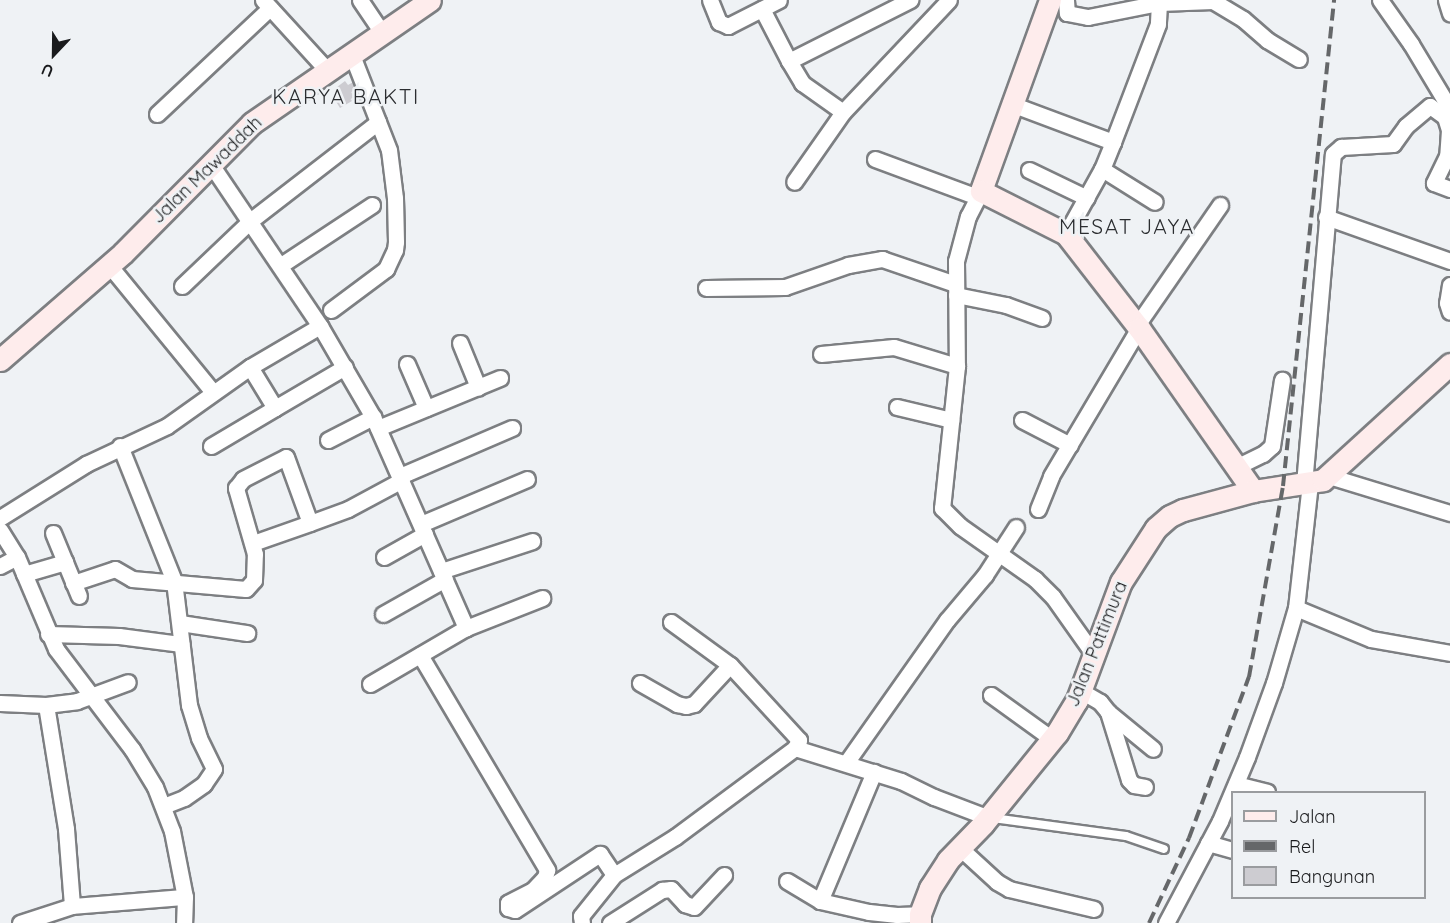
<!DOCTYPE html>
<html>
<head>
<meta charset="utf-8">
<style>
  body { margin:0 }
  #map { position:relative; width:1450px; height:923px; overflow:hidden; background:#eff2f5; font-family:Quicksand,sans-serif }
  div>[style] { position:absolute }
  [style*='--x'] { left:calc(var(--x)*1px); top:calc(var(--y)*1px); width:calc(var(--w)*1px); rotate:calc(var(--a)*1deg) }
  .building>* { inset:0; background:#cdccd1 }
  .roads { filter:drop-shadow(2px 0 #7d7f82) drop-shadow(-2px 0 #7d7f82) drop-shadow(0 2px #7d7f82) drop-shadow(0 -2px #7d7f82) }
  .lane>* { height:8px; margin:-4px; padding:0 4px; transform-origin:4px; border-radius:4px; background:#fff }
  .street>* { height:15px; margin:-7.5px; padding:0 7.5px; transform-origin:7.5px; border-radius:7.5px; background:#fff }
  .secondary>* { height:21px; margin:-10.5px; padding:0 10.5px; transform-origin:10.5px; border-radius:10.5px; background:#feecec }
  .rail>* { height:4px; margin-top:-2px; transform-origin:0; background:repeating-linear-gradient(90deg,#656769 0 12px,transparent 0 18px) }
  span { translate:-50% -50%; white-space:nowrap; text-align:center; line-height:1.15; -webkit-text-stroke:5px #eff2f5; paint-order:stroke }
  .street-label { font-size:18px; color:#1a1b1d }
  .quarter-label { font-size:21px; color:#2b2d30; letter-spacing:1.5px }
  .legend { position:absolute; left:1231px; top:791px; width:195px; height:108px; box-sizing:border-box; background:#eff2f5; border:2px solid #9a9c9f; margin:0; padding:8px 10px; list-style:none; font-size:18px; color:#1a1b1d }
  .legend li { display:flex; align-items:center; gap:12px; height:30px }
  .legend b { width:30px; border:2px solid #9a9c9f }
  .north { position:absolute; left:24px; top:24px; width:60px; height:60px; -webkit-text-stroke:4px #eff2f5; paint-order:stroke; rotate:202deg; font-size:16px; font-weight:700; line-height:24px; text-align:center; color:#1a1b1d }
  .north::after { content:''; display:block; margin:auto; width:21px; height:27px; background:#1a1b1d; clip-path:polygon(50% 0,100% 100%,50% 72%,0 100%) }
</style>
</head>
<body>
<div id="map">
  <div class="building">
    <i style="clip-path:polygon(345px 81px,348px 85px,355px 81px,364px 94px,340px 108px,332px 95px,339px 90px,337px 87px)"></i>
  </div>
  <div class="roads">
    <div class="lane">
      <i style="--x:993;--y:818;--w:134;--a:7.7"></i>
      <i style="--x:1126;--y:836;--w:40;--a:18.9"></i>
    </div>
    <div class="street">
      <i style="--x:263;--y:0;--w:95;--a:47.6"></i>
      <i style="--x:360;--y:0;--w:40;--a:56"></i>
      <i style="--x:710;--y:0;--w:24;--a:68"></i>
      <i style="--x:719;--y:22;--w:10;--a:24"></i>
      <i style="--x:728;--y:26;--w:57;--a:-27"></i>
      <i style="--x:1066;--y:0;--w:13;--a:86"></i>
      <i style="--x:1067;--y:13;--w:21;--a:11"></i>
      <i style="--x:1088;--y:17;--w:72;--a:-11.2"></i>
      <i style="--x:1159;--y:3;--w:21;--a:93"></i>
      <i style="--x:1158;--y:24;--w:126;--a:110.9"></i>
      <i style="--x:1113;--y:142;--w:29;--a:112"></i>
      <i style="--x:1102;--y:169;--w:74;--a:119"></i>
      <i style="--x:1380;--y:0;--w:54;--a:54.8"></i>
      <i style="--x:1411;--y:44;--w:76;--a:59"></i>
      <i style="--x:1446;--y:0;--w:14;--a:73"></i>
      <i style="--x:1159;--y:3;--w:54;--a:-2.1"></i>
      <i style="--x:1213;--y:1;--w:35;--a:31"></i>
      <i style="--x:1243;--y:19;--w:32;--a:41"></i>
      <i style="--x:1267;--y:40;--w:37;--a:31"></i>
      <i style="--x:762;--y:9;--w:59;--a:62.6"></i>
      <i style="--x:789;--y:61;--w:136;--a:-26.8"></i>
      <i style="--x:789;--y:61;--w:26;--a:59"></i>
      <i style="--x:802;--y:83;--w:50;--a:35.3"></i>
      <i style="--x:843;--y:112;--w:85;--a:125"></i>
      <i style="--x:1014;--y:105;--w:106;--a:20.5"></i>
      <i style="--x:843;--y:112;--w:154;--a:-46.6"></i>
      <i style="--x:157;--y:114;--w:155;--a:-43.2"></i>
      <i style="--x:875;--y:159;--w:110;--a:20.3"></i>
      <i style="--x:210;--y:163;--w:197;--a:56"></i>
      <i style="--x:320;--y:326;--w:105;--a:59.8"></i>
      <i style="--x:373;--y:417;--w:231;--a:66.2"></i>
      <i style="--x:1102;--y:169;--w:62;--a:31.9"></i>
      <i style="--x:1029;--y:170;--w:64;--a:25.8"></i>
      <i style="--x:981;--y:191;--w:28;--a:117"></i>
      <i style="--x:968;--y:216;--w:47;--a:104.9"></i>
      <i style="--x:956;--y:261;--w:105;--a:89.5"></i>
      <i style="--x:957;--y:366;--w:143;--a:96"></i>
      <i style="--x:942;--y:508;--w:25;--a:45"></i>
      <i style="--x:960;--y:526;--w:92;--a:35.2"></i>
      <i style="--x:1035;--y:579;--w:25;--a:45"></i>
      <i style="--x:1053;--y:597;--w:71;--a:54.7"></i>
      <i style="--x:1326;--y:217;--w:132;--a:19.5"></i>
      <i style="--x:109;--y:265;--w:164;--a:50.7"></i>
      <i style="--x:281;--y:265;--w:109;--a:-33.4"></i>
      <i style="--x:1450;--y:285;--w:18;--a:99"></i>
      <i style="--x:1447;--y:303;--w:9;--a:72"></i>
      <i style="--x:182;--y:286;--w:94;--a:-43.7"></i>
      <i style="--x:250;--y:221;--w:162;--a:-37.7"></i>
      <i style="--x:706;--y:288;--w:79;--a:-0.7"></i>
      <i style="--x:785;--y:287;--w:67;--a:-19.2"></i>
      <i style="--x:848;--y:265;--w:35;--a:-10"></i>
      <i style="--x:882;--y:259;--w:77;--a:18.9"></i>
      <i style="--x:956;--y:295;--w:51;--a:11.3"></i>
      <i style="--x:1006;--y:305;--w:38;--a:20"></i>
      <i style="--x:331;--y:310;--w:69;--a:-36.7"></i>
      <i style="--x:386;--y:269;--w:21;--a:-65"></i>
      <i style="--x:395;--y:250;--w:8;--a:-83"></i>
      <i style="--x:396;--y:242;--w:44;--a:-91.3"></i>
      <i style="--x:395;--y:198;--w:48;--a:-97.1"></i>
      <i style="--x:389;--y:150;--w:102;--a:-111.3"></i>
      <i style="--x:1137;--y:325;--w:146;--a:-55.3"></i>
      <i style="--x:460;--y:343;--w:48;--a:67.8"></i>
      <i style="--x:821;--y:354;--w:73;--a:-5.5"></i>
      <i style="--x:894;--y:347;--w:66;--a:16.8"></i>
      <i style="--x:407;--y:364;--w:48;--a:66.6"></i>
      <i style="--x:897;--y:407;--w:56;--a:13.5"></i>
      <i style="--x:275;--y:408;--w:81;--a:-30.4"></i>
      <i style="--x:1022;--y:420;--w:54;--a:27.5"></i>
      <i style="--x:378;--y:428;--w:132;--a:-22.3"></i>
      <i style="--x:328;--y:440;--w:51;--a:-27.1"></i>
      <i style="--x:120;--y:446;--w:145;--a:68.2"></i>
      <i style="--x:174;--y:581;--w:125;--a:83.1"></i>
      <i style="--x:189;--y:705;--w:34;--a:73"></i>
      <i style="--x:199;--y:738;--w:34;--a:64"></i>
      <i style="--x:214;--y:769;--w:18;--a:124"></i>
      <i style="--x:204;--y:784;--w:24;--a:145"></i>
      <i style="--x:184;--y:798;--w:22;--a:159"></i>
      <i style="--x:211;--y:446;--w:74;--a:-30.7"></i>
      <i style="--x:275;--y:408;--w:48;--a:-121.4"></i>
      <i style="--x:1236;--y:467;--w:30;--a:-26"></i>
      <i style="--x:1263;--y:454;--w:12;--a:-42"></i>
      <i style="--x:1272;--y:446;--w:67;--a:-81.4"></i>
      <i style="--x:400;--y:476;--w:122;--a:-23.2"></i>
      <i style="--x:1329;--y:476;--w:127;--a:17"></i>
      <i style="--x:1304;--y:484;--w:331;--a:-85"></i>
      <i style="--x:1333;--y:154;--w:11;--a:-41"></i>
      <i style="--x:1341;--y:147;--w:52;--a:-3.3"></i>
      <i style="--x:1393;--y:144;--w:22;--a:-54"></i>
      <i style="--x:1406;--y:126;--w:31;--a:-40"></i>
      <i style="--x:1430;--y:106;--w:19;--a:36"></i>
      <i style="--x:1445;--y:117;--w:14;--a:73"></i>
      <i style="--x:1449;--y:130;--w:26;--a:94"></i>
      <i style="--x:1447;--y:156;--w:30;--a:116"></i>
      <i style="--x:1434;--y:183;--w:17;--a:21"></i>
      <i style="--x:1038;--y:509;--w:35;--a:-68"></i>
      <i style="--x:1051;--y:476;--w:172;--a:-59.3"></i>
      <i style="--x:0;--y:518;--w:102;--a:-32.1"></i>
      <i style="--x:86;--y:464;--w:89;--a:-25.1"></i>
      <i style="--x:167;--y:426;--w:102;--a:-35.4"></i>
      <i style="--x:250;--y:367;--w:81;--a:-30.4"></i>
      <i style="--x:421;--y:524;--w:115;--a:-23"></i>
      <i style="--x:0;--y:530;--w:32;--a:58"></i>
      <i style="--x:17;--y:557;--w:100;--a:67"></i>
      <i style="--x:56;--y:649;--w:126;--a:52.8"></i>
      <i style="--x:132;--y:749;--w:44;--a:58.8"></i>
      <i style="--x:155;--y:787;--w:47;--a:68.9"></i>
      <i style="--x:172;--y:831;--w:67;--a:78.9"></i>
      <i style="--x:185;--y:897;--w:26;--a:92"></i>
      <i style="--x:53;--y:533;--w:68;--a:67.6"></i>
      <i style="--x:253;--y:543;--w:60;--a:-19.3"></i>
      <i style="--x:384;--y:557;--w:47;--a:-29.3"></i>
      <i style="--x:0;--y:566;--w:19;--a:-28"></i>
      <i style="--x:441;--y:571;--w:96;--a:-18.2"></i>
      <i style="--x:24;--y:574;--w:43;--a:-16.3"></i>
      <i style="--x:73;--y:583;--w:44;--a:-18.4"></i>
      <i style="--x:115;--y:569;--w:20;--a:30"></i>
      <i style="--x:132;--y:579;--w:114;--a:5"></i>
      <i style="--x:246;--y:589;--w:12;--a:-48"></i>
      <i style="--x:254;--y:580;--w:26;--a:-88"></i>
      <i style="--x:255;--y:554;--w:69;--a:-106.1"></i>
      <i style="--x:236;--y:488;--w:11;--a:-52"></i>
      <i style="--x:243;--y:479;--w:48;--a:-27.1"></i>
      <i style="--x:286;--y:457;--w:70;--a:70"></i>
      <i style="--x:310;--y:523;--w:40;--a:-20.2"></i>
      <i style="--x:348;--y:509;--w:61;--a:-28.2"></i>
      <i style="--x:1296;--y:608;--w:81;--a:22.5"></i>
      <i style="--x:1371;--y:639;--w:80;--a:10"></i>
      <i style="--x:383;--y:614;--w:71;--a:-29.4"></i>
      <i style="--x:180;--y:623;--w:68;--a:8.5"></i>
      <i style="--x:48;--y:634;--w:71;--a:1.6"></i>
      <i style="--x:119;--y:636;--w:63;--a:7.4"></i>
      <i style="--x:420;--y:655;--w:250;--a:59.4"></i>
      <i style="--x:547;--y:870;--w:7;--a:106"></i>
      <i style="--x:545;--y:877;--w:18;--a:133"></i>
      <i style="--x:533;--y:890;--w:28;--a:153"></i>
      <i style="--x:508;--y:903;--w:5;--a:90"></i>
      <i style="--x:508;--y:908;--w:7;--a:16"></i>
      <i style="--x:515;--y:910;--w:102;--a:-33.4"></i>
      <i style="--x:600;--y:854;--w:25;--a:56"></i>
      <i style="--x:640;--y:683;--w:43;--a:29.6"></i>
      <i style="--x:677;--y:704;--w:9;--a:13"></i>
      <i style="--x:686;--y:706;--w:8;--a:-14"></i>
      <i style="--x:694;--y:704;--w:53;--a:-47.3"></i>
      <i style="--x:370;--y:684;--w:111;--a:-30.3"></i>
      <i style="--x:466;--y:628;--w:82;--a:-21.5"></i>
      <i style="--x:1081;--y:691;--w:22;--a:30"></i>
      <i style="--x:1100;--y:702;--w:13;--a:51"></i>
      <i style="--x:1108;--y:712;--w:71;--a:72.8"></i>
      <i style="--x:1129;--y:780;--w:7;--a:45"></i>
      <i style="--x:1134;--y:785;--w:11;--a:10"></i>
      <i style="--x:991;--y:695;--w:75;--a:35.8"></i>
      <i style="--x:0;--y:703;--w:46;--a:2.5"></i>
      <i style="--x:46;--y:705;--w:31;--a:-7"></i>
      <i style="--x:77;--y:701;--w:54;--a:-20.4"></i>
      <i style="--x:46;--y:705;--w:126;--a:80.8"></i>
      <i style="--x:66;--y:829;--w:77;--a:85.5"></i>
      <i style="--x:1108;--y:712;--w:58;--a:39.4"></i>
      <i style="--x:795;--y:748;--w:111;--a:17.3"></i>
      <i style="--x:901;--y:781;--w:37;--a:26"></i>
      <i style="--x:934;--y:797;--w:59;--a:20.9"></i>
      <i style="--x:846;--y:763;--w:175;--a:-54.8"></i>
      <i style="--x:947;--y:620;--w:59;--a:-49.8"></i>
      <i style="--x:985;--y:575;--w:57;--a:-57.1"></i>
      <i style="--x:1236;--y:784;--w:32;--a:14"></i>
      <i style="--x:1208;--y:843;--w:25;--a:16"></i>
      <i style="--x:960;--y:848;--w:50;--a:42.6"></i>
      <i style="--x:997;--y:882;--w:14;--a:30"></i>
      <i style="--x:1009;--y:889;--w:87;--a:13.2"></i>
      <i style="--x:787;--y:881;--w:39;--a:31"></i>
      <i style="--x:820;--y:901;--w:50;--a:12.7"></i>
      <i style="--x:869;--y:912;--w:28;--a:6"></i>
      <i style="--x:897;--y:915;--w:23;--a:-2"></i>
      <i style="--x:820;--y:901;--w:140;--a:-67.3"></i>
      <i style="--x:20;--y:923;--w:55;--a:-18.1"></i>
      <i style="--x:72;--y:906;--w:113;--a:-4.6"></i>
      <i style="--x:582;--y:923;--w:7;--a:-98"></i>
      <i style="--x:581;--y:916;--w:53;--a:-51.2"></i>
      <i style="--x:614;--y:875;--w:72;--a:-31.9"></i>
      <i style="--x:675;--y:837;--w:149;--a:-36.6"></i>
      <i style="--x:795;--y:748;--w:9;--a:-63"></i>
      <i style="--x:799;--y:740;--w:102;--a:-132.6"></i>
      <i style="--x:730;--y:665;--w:73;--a:-143.9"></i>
      <i style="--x:610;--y:923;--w:62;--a:-32.4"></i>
      <i style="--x:662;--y:890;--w:9;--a:-6"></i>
      <i style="--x:671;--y:889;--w:21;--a:47"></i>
      <i style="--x:685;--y:904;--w:9;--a:18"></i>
      <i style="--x:694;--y:907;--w:44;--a:-46.8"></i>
      <i style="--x:1166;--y:923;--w:115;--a:-62.1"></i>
      <i style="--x:1220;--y:821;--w:69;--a:-67.1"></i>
      <i style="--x:1247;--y:757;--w:79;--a:-70"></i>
      <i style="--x:1274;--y:683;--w:78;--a:-73.7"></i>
      <i style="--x:1296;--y:608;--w:125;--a:-83.6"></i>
    </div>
    <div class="secondary">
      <i style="--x:1050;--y:0;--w:203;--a:109.9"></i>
      <i style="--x:981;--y:191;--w:95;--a:26.8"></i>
      <i style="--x:1066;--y:234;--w:119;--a:52.2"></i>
      <i style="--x:1139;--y:328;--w:199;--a:55"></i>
      <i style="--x:0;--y:360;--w:163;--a:-41"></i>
      <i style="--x:123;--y:253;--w:183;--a:-45.2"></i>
      <i style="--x:252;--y:123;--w:216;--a:-34.6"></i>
      <i style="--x:920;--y:923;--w:9;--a:-90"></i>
      <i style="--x:920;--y:914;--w:28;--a:-69"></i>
      <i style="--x:930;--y:888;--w:33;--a:-57"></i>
      <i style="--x:948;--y:860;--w:50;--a:-45.8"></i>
      <i style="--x:983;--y:824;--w:117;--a:-50.9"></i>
      <i style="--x:1057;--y:733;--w:39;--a:-59"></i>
      <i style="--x:1077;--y:700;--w:126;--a:-69.6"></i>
      <i style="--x:1121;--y:582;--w:64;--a:-57.1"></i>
      <i style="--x:1156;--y:528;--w:18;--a:-41"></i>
      <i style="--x:1170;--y:516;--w:14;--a:-25"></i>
      <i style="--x:1183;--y:510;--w:73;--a:-15.2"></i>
      <i style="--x:1253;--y:491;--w:71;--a:-8.9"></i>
      <i style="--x:1323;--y:480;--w:172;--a:-42.4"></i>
    </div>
  </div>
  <div class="rail">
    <i style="--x:1149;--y:923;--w:94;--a:-64.8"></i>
    <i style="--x:1189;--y:838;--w:172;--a:-69.6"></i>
    <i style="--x:1249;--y:677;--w:194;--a:-79.9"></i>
    <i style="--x:1283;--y:486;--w:489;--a:-84"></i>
  </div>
  <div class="street-label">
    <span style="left:207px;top:170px;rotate:-44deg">Jalan Mawaddah</span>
    <span style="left:1097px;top:644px;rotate:-68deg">Jalan Pattimura</span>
  </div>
  <div class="quarter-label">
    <span style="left:346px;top:96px">KARYA BAKTI</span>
    <span style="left:1127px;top:226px">MESAT JAYA</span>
  </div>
  <ul class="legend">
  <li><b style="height:8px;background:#feecec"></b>Jalan</li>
  <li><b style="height:8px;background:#656769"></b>Rel</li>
  <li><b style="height:16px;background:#cdccd1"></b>Bangunan</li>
  </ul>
  <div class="north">U</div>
</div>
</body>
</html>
